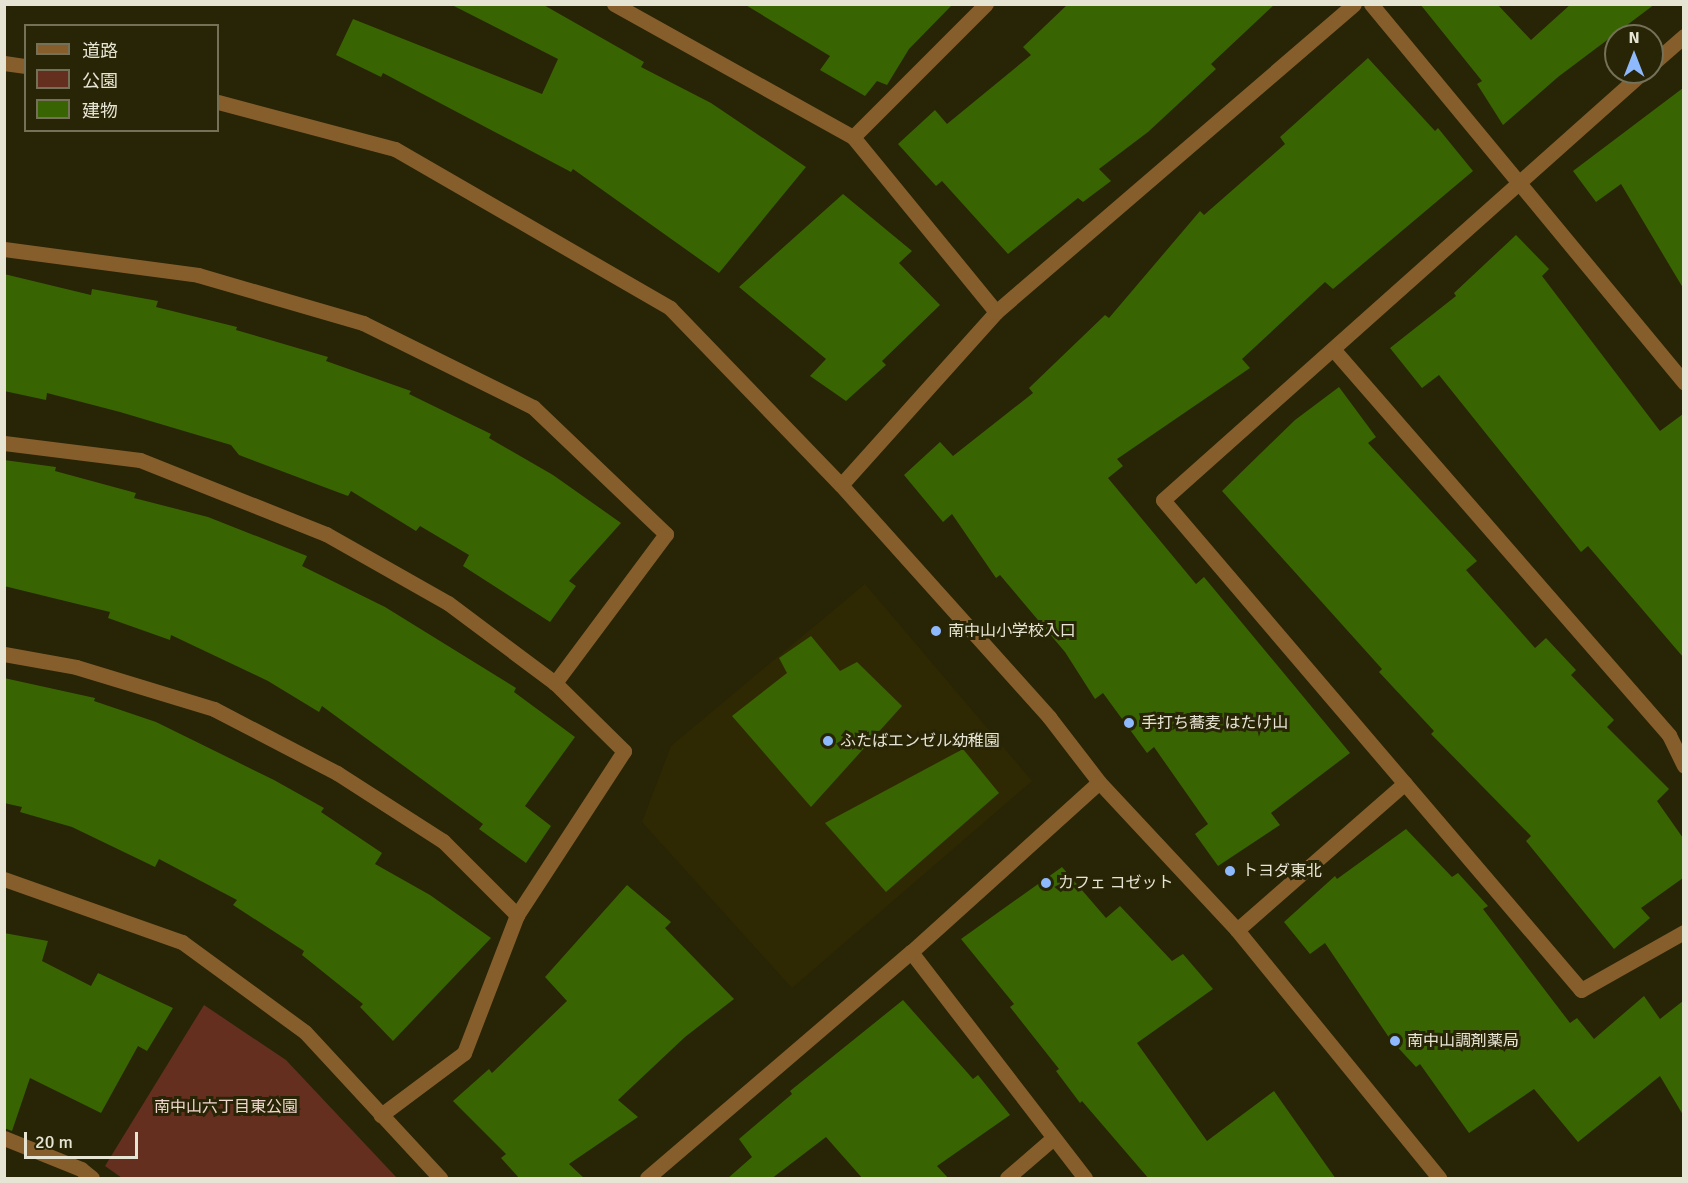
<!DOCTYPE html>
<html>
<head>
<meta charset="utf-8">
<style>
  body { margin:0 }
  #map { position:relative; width:1688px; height:1183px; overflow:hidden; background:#282406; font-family:Signika,"Noto Sans JP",sans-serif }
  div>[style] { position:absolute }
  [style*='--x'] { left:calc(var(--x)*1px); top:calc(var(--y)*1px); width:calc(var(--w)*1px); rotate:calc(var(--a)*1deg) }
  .built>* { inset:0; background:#2f2903 }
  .green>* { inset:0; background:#642f1f }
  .building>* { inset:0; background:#396402 }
  .minor>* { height:15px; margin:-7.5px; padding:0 7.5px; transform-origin:7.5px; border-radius:7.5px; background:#865e2c }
  .dots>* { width:16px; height:16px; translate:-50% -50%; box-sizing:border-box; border:3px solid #282406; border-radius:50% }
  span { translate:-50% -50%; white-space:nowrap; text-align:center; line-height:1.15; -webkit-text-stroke:6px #282406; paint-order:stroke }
  .poi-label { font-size:16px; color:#e6e4d3 }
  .left { translate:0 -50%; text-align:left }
  .park-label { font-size:16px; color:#efd5cd }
  .frame { position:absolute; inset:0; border:6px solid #e6e4d3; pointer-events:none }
  .legend { position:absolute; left:24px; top:24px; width:195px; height:108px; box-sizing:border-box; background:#282406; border:2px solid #747158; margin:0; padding:8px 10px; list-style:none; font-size:18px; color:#e6e4d3 }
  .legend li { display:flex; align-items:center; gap:12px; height:30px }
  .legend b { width:30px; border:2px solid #747158 }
  .north { position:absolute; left:1604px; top:24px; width:60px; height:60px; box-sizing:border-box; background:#282406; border:2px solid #747158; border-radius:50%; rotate:0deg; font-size:16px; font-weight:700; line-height:24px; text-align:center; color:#e6e4d3 }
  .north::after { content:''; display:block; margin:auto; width:21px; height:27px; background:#8eb9fd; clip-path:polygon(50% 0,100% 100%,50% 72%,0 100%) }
  .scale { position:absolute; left:24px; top:1132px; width:114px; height:27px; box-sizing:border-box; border:3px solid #e6e4d3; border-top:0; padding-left:8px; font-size:18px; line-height:21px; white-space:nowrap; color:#e6e4d3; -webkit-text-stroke:4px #282406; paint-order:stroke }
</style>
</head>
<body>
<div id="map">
  <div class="built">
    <i style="clip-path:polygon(865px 584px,1032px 781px,792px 988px,642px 822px,671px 746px)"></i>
  </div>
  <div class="green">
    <i style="clip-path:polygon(204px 1005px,286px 1060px,397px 1178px,122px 1178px,105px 1166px)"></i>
  </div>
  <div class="building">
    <i style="clip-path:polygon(450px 4px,542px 4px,644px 62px,641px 67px,711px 103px,806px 167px,719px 273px,573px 169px,571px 172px,383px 73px,381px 77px,336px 55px,353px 19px,542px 94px,558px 59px)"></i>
    <i style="clip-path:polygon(744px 4px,953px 4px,909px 49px,887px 85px,877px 81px,865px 96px,820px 70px,830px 56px)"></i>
    <i style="clip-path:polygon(1068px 4px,1275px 4px,1211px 64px,1216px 69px,1148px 132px,1099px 169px,1111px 181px,1083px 202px,1078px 198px,1008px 254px,942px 181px,936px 186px,898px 144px,935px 110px,947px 124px,1031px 55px,1023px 47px)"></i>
    <i style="clip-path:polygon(1420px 4px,1497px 4px,1531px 40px,1571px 4px,1655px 4px,1558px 77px,1503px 125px,1477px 84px,1482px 81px)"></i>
    <i style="clip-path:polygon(1368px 58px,1435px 131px,1438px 128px,1473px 171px,1333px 289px,1325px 282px,1242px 359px,1250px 368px,1117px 459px,1123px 466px,1108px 478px,1196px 584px,1204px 577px,1350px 753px,1271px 813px,1280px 825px,1218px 866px,1195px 834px,1208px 824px,1154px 747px,1147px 753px,1103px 693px,1095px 699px,1065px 652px,1000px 575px,996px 578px,952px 514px,943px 522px,904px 475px,940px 442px,953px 456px,1033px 393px,1029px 388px,1105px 315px,1109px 318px,1200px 211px,1204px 215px,1285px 144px,1280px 137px)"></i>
    <i style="clip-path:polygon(1683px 88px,1683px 288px,1621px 184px,1596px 202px,1573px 171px)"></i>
    <i style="clip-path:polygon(843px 194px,912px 251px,899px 263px,940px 305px,882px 361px,886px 365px,846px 401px,810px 376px,826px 359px,739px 287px)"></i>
    <i style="clip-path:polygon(1516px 235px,1549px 269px,1542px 276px,1660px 431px,1683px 414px,1683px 657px,1588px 546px,1581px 552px,1439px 375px,1422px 388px,1390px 348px,1456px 296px,1454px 293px)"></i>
    <i style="clip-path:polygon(4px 274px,91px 295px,92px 289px,158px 301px,156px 307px,237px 327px,236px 330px,328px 357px,326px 361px,411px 391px,409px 394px,491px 434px,489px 438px,553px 475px,621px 523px,569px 581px,576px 586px,550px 622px,463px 566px,469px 555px,420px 526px,416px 531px,351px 491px,348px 496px,239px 455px,231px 445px,120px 412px,47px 393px,46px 400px,4px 391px)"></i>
    <i style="clip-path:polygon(1339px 387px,1376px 437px,1368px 443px,1477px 561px,1466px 570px,1535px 648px,1546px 638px,1576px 670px,1571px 675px,1614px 720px,1607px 727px,1669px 789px,1657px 801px,1683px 838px,1683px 878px,1641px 908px,1650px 918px,1614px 949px,1526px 841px,1531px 836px,1431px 734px,1434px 731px,1379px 672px,1382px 669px,1222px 491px,1295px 420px)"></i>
    <i style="clip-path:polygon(4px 460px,56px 467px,55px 471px,136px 493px,134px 498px,208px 517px,307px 556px,302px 566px,385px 607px,516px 688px,514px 692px,575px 737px,525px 806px,551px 826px,526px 863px,479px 829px,483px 824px,322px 706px,319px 712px,268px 681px,171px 635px,170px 640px,108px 618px,110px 612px,4px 586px)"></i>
    <i style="clip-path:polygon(811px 636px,840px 671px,857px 662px,902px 706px,811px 807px,732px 716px,787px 673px,779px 658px)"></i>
    <i style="clip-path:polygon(4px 678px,95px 698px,94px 701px,156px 722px,274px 780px,324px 808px,321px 812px,382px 853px,375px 864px,430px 895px,491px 938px,393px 1041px,360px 1007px,363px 1004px,302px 955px,304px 951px,233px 905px,237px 900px,159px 859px,155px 867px,72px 827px,20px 812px,22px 807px,4px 803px)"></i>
    <i style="clip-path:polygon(963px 749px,999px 793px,886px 892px,825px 823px)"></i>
    <i style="clip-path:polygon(1406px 829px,1452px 877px,1458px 873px,1488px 906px,1483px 909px,1570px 1023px,1577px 1018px,1594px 1039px,1644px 996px,1660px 1019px,1683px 1001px,1683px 1115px,1660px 1076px,1578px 1142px,1534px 1089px,1469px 1133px,1420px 1064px,1416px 1067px,1390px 1039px,1325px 943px,1310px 954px,1284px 922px,1335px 876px,1337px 879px)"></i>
    <i style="clip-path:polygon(1062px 867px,1106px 918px,1120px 906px,1172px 961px,1183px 954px,1213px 989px,1137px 1043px,1207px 1141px,1274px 1091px,1336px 1179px,1149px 1179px,1082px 1101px,1080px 1103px,1056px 1071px,1059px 1069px,1010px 1007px,1014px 1004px,961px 939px)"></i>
    <i style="clip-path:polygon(627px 885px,671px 922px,665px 928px,734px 999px,685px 1037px,618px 1100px,638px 1117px,569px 1164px,585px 1179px,520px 1179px,501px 1158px,506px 1154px,453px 1101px,489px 1069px,492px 1073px,567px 1001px,545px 977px)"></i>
    <i style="clip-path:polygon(4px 933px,48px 941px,42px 961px,91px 986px,98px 973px,173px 1008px,147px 1051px,138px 1046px,101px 1113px,30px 1078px,12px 1131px,4px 1128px)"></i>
    <i style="clip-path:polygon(903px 1000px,973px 1079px,978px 1075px,1010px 1115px,937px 1166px,949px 1179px,863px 1179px,826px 1137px,771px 1179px,727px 1179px,752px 1157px,739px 1139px,792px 1094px,790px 1091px)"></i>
  </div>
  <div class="minor">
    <i style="--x:614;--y:4;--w:274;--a:29.1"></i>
    <i style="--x:853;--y:137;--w:226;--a:50.7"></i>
    <i style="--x:1371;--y:4;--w:492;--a:50.4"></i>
    <i style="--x:4;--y:63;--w:22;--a:8"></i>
    <i style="--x:1652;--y:64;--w:43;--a:-41.2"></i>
    <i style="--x:1643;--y:72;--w:643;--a:138.28"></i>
    <i style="--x:1163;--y:500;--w:644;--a:49.53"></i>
    <i style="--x:1581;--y:990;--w:118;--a:-29.4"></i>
    <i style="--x:218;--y:102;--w:183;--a:14.9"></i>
    <i style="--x:395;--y:149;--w:318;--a:30"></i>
    <i style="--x:670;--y:308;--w:246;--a:46"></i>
    <i style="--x:841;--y:485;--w:312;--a:48.1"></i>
    <i style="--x:1049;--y:717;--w:82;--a:52.4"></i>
    <i style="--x:1099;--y:782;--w:202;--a:47"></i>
    <i style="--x:1237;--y:930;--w:320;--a:50.8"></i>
    <i style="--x:853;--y:137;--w:188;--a:-45"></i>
    <i style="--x:4;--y:249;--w:196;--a:7.6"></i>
    <i style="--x:198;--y:275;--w:172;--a:16.2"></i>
    <i style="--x:363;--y:323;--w:190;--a:26.3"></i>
    <i style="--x:533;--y:407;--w:184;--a:43.7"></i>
    <i style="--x:666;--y:534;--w:186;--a:126.7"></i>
    <i style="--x:1333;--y:349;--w:512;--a:48.96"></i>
    <i style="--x:1669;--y:735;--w:34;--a:64"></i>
    <i style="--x:4;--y:443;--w:137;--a:7.1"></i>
    <i style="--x:140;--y:460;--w:200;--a:21.7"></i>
    <i style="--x:326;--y:534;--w:140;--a:29.5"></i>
    <i style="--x:448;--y:603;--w:134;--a:36.8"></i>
    <i style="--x:555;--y:683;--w:97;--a:44.6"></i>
    <i style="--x:624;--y:751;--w:196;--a:123.1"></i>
    <i style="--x:517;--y:915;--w:148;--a:111"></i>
    <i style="--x:464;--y:1053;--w:104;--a:143.2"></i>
    <i style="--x:841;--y:485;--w:232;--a:-48.1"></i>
    <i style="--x:996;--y:312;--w:472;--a:-40.7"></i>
    <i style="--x:4;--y:654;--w:73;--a:10.2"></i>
    <i style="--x:76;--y:667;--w:144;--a:16.9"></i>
    <i style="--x:214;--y:709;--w:139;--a:27.5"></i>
    <i style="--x:337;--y:773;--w:126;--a:32.7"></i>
    <i style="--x:443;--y:841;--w:105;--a:45"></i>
    <i style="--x:4;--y:879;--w:189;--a:19.5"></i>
    <i style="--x:182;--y:942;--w:152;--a:36.2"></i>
    <i style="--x:305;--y:1032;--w:199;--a:47.2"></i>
    <i style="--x:1237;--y:930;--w:223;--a:-41.2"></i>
    <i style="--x:911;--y:952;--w:285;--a:52.4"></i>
    <i style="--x:4;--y:1138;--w:83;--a:21.9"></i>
    <i style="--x:81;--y:1169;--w:14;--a:39"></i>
    <i style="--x:647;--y:1178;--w:348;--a:-40.6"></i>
    <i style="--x:911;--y:952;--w:253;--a:-42.1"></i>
    <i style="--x:1007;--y:1178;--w:60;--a:-40.9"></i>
  </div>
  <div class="dots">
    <i style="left:936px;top:631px;background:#8eb9fd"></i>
    <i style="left:1129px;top:723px;background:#8eb9fd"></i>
    <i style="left:828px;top:741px;background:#8eb9fd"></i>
    <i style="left:1230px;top:871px;background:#8eb9fd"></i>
    <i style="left:1046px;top:883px;background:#8eb9fd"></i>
    <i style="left:1395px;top:1041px;background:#8eb9fd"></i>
  </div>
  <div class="poi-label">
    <span class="left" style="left:948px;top:631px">南中山小学校入口</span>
    <span class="left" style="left:1141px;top:723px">手打ち蕎麦 はたけ山</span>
    <span class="left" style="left:840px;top:741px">ふたばエンゼル幼稚園</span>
    <span class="left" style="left:1242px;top:871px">トヨダ東北</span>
    <span class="left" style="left:1058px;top:883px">カフェ コゼット</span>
    <span class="left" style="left:1407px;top:1041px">南中山調剤薬局</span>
  </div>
  <div class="park-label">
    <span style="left:226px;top:1107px">南中山六丁目東公園</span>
  </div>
  <div class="frame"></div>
  <ul class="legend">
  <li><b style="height:8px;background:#865e2c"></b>道路</li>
  <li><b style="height:16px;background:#642f1f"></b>公園</li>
  <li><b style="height:16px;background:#396402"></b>建物</li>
  </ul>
  <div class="north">N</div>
  <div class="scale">20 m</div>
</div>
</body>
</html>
